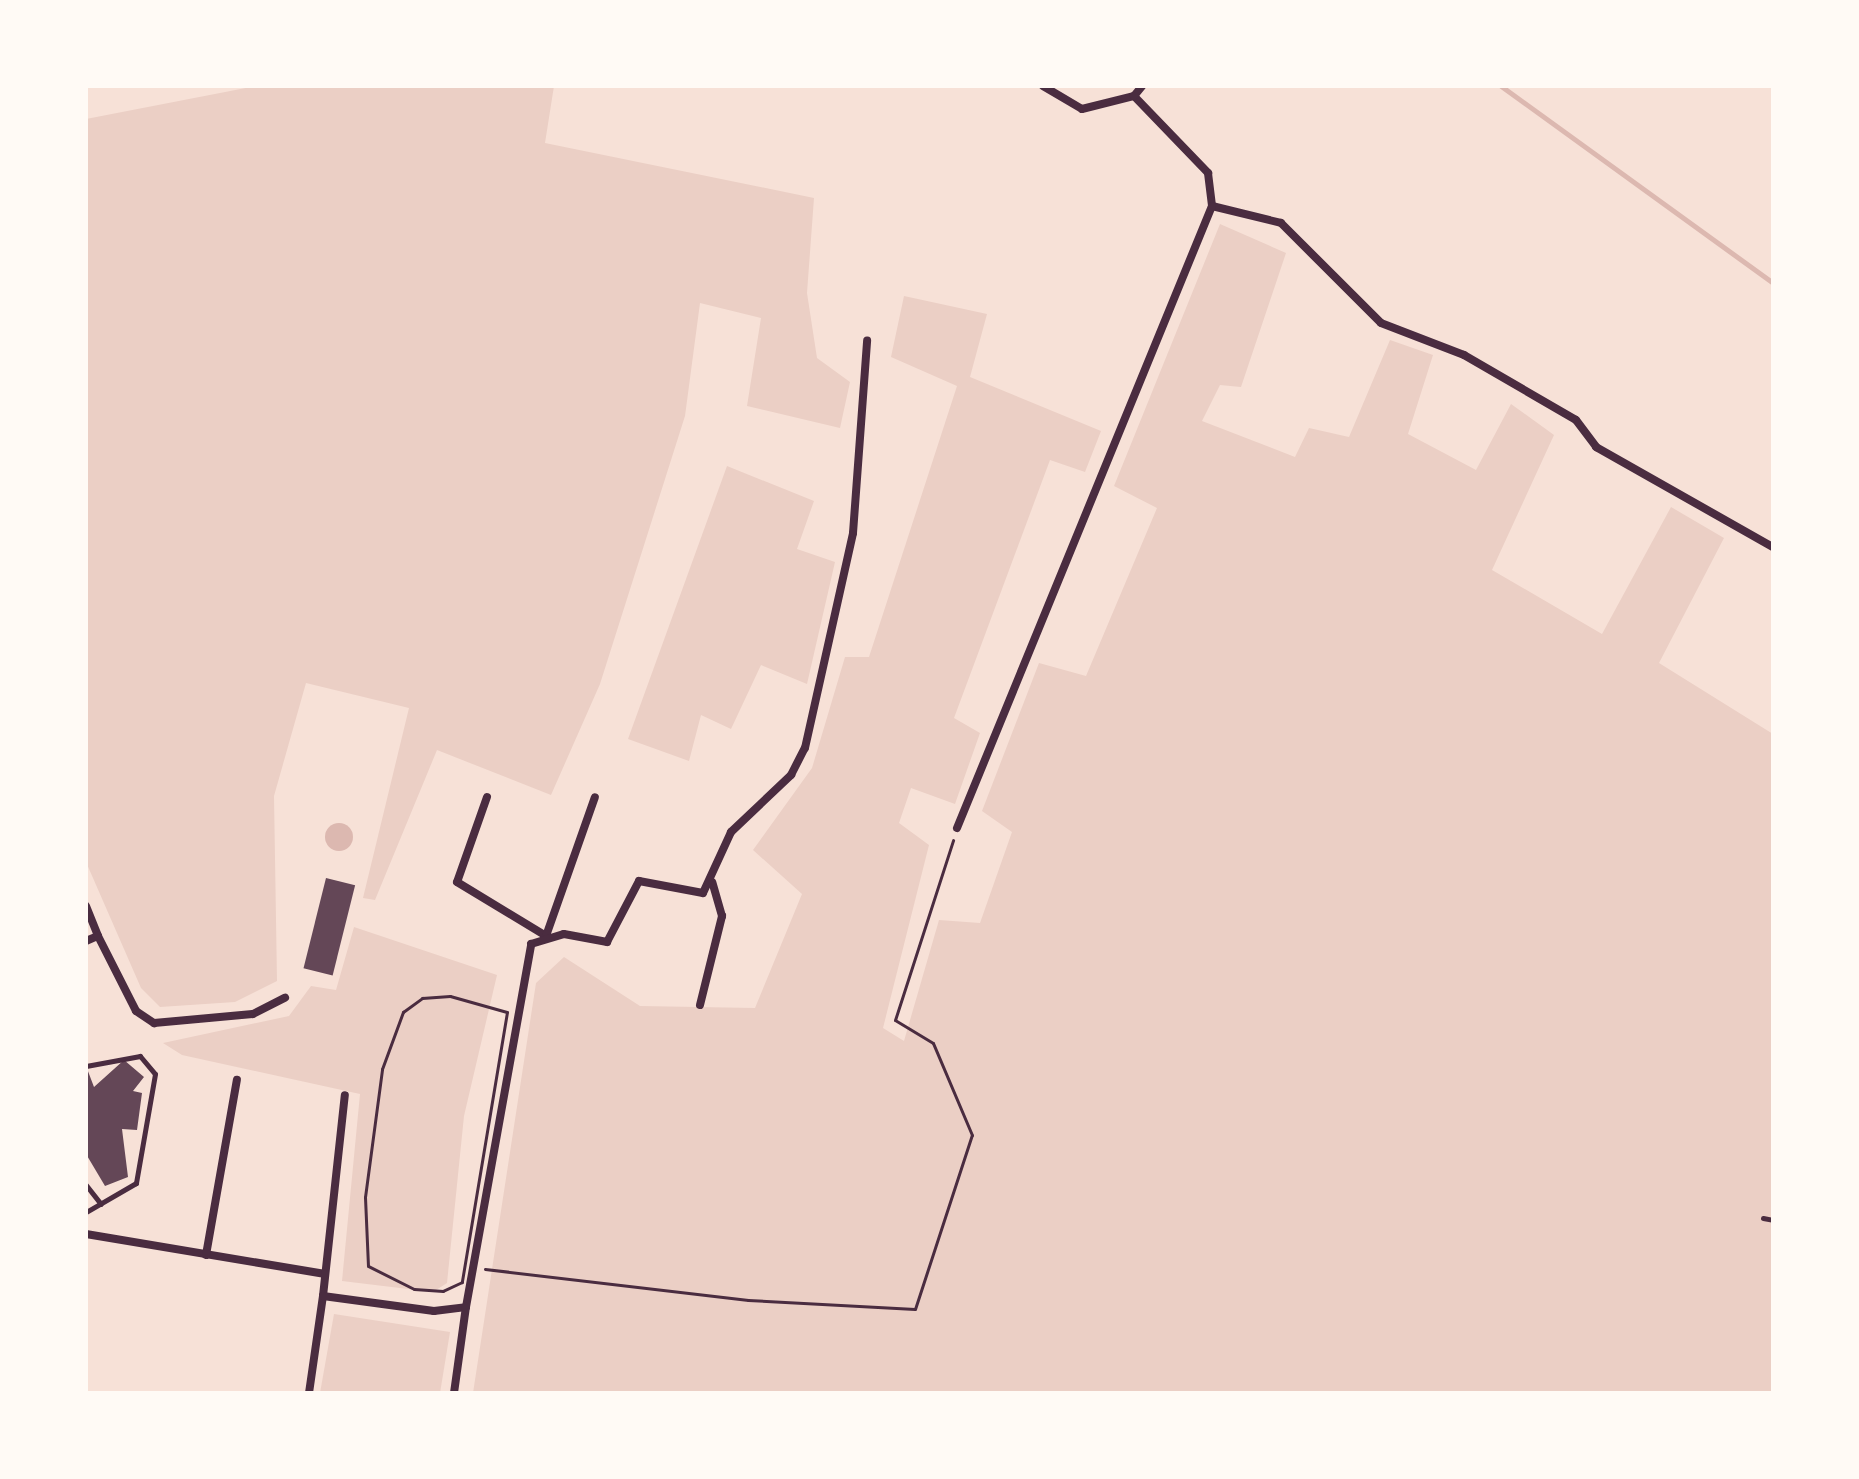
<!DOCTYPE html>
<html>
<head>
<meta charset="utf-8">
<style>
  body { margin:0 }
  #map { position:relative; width:1859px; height:1479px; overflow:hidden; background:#f7e1d7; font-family:"Source Sans 3",sans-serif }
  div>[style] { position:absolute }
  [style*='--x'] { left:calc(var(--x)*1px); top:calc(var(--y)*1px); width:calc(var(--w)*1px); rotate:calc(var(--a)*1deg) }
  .green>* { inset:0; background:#ebcfc5 }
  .water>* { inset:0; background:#dcb8b0 }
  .round { border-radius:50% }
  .stream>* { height:5px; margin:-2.5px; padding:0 2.5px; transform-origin:2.5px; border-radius:2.5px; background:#dcb8b0 }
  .building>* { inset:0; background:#644757; transform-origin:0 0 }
  .path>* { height:3px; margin:-1.5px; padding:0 1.5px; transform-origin:1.5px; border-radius:1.5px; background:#4a2c40 }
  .service>* { height:5px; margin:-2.5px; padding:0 2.5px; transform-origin:2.5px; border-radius:2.5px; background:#4a2c40 }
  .minor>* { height:8px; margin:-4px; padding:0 4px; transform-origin:4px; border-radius:4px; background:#4a2c40 }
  span { translate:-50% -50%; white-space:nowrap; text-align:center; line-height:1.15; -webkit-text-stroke:7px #fffaf5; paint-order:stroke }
  .frame { position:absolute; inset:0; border:88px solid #fffaf5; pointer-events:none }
</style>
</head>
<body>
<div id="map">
  <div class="green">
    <i style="clip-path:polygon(256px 86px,554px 86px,545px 143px,814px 198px,807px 293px,817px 358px,850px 382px,840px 428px,747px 406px,761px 318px,700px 303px,685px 416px,600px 684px,551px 795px,437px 750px,375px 900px,363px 898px,409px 708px,306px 683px,274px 796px,277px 981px,235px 1002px,160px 1007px,141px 988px,86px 862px,86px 119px)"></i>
    <i style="clip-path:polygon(1220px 224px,1286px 253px,1241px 387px,1220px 385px,1202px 421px,1295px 457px,1309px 428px,1349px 437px,1390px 340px,1433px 355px,1408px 434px,1476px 470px,1511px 404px,1554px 435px,1492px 570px,1602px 634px,1671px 507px,1724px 538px,1659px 663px,1773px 734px,1773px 1393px,473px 1393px,536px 983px,564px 957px,640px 1006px,755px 1008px,802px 894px,753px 850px,812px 768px,845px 657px,869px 657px,957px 386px,891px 357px,904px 296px,987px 314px,970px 377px,1101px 431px,1085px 472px,1050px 460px,954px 718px,980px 733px,955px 804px,911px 788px,899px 823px,929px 845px,883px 1028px,904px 1041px,939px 920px,980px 923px,1012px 832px,982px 811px,1039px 663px,1086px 676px,1157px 508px,1114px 486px)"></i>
    <i style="clip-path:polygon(727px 466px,814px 501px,797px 549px,835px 562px,807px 684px,761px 665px,731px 729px,701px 715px,689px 761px,628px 739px)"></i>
    <i style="clip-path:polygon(354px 927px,497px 975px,464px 1116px,447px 1283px,433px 1292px,342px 1281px,360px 1094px,182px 1055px,163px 1043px,289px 1016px,311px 986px,336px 990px)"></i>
    <i style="clip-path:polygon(334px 1314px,450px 1332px,440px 1393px,320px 1393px)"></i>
  </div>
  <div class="water">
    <i class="round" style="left:325px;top:823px;width:28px;height:28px"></i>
  </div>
  <div class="stream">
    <i style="--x:1501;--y:86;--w:336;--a:35.9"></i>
  </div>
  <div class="building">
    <i style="left:326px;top:878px;width:30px;height:93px;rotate:14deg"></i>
    <i style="clip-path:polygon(124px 1060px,144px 1077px,133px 1091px,142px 1093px,137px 1130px,122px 1129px,128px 1177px,105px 1186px,86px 1154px,86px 1066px,94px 1087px)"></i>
  </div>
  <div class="path">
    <i style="--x:450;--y:996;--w:59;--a:15.7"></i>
    <i style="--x:507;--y:1012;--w:274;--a:99.5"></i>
    <i style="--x:462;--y:1282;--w:21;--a:155"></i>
    <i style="--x:443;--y:1291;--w:29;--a:-176"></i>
    <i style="--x:414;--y:1289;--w:51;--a:-153.4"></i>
    <i style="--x:368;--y:1266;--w:69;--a:-92.5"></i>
    <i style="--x:365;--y:1197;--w:129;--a:-82.4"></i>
    <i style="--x:382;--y:1069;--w:61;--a:-69.8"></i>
    <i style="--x:403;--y:1012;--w:24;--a:-36"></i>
    <i style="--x:422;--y:998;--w:28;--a:-4"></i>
    <i style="--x:485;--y:1269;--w:265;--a:6.7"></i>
    <i style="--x:748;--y:1300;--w:167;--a:3.1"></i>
    <i style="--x:915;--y:1309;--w:183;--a:-71.9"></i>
    <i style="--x:972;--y:1135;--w:100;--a:-113"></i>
    <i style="--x:933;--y:1043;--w:44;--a:-148.8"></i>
    <i style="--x:895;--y:1020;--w:189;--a:-72.1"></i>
  </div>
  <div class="service">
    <i style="--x:86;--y:1066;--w:55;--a:-10.5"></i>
    <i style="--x:140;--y:1056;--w:23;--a:50"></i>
    <i style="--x:155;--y:1074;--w:111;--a:99.9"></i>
    <i style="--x:136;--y:1183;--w:58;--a:149.9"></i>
    <i style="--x:86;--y:1185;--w:24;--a:52"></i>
    <i style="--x:1763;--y:1218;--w:10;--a:11"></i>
  </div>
  <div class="minor">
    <i style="--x:1043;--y:86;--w:45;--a:30.5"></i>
    <i style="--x:1082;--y:109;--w:54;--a:-14"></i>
    <i style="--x:1134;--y:96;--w:107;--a:46.1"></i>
    <i style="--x:1208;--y:173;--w:33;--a:83"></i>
    <i style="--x:1212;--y:206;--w:71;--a:13.8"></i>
    <i style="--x:1281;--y:223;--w:141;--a:45"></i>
    <i style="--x:1381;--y:323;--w:89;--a:21.1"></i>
    <i style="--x:1464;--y:355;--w:129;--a:30.1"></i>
    <i style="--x:1576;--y:420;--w:34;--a:53"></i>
    <i style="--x:1596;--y:447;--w:203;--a:29.5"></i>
    <i style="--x:1134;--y:96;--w:13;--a:-51"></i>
    <i style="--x:487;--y:797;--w:90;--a:109.4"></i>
    <i style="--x:457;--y:882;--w:104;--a:31.2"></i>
    <i style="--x:546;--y:936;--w:147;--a:-70.6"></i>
    <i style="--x:957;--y:828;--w:672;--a:-67.71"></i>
    <i style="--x:86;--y:906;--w:32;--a:68"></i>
    <i style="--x:86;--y:941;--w:13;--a:-23"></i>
    <i style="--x:98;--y:936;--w:84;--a:63.1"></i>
    <i style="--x:136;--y:1011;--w:22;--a:34"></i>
    <i style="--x:154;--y:1023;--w:99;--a:-5.2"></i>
    <i style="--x:253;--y:1014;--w:36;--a:-27"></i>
    <i style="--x:700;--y:1005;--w:92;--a:-76.1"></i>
    <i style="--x:722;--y:916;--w:35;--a:-106"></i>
    <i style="--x:86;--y:1234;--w:241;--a:9.5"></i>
    <i style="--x:206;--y:1255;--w:178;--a:-80"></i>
    <i style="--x:323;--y:1296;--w:202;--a:-83.8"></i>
    <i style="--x:309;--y:1393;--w:98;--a:-81.8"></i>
    <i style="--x:323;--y:1296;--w:112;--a:7.7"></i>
    <i style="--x:434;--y:1311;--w:32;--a:-7"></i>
    <i style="--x:466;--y:1307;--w:369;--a:-79.8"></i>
    <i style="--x:531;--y:944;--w:34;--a:-17"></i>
    <i style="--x:564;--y:934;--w:44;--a:10.5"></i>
    <i style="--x:607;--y:942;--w:69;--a:-62.3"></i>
    <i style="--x:639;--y:881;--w:65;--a:10.6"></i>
    <i style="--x:703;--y:893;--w:67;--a:-65.3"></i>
    <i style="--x:731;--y:832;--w:83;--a:-43.5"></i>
    <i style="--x:791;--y:775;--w:30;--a:-63"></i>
    <i style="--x:805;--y:748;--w:220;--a:-77.4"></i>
    <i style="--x:853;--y:533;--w:193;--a:-85.8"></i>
    <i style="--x:454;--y:1393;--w:87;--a:-82.1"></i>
  </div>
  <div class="frame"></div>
</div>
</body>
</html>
